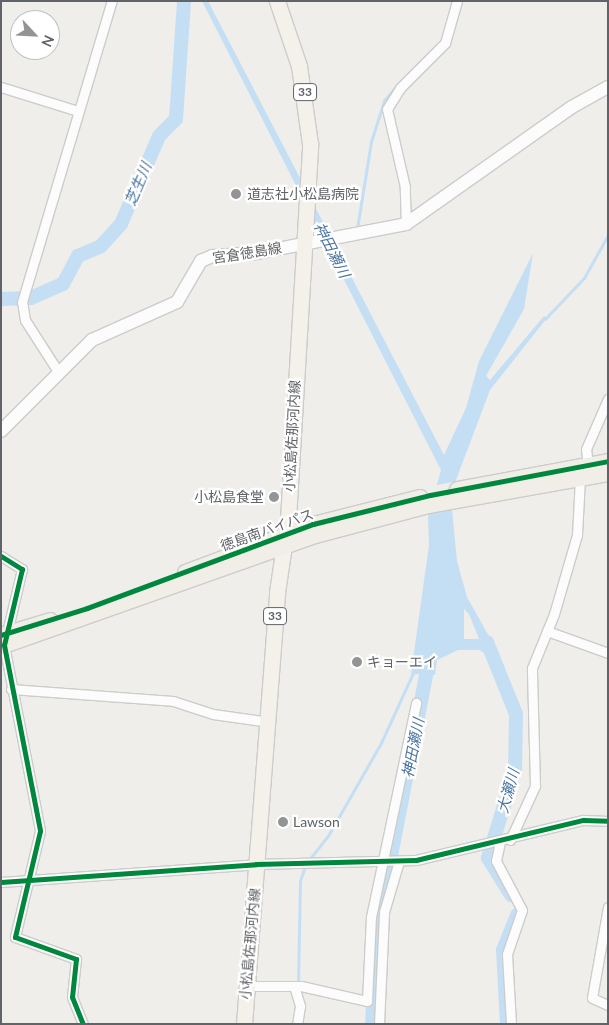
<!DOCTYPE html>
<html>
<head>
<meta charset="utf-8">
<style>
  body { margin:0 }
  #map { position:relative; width:609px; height:1025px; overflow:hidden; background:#efeeea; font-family:Lato,"Noto Sans JP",sans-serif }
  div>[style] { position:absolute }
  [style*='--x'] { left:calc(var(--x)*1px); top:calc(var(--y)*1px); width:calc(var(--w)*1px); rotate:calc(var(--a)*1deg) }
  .water>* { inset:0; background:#c4dff4 }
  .pier>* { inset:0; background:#efeeea }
  .stream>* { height:2.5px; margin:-1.25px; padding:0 1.25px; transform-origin:1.25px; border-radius:1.25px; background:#c4dff4 }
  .river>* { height:14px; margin:-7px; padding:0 7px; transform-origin:7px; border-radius:7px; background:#c4dff4 }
  .roads { filter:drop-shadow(1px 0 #cccccb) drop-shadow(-1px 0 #cccccb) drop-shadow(0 1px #cccccb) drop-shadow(0 -1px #cccccb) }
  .minor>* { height:9px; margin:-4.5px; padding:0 4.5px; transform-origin:4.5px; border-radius:4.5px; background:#fdfcfc }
  .secondary>* { height:12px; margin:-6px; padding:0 6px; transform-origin:6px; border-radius:6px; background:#fdfcfc }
  .primary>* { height:15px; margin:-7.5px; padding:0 7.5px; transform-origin:7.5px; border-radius:7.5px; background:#f3f1ea }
  .trunk>* { height:15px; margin:-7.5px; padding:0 7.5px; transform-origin:7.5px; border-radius:7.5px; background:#f1eee7 }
  .cycleway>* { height:5px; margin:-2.5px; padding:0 2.5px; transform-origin:2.5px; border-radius:2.5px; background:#00873e }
  .dots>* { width:14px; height:14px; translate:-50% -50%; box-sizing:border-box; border:2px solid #fff; border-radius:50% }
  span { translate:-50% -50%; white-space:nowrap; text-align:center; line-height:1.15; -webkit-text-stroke:4.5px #fff; paint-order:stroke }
  .shield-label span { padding:1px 4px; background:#fff; border:1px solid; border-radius:4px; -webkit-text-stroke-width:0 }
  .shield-label { font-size:12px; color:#606367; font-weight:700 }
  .poi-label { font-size:14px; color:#606367 }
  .left { translate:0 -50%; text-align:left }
  .right { translate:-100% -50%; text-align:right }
  .street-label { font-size:14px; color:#606367 }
  .water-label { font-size:15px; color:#4a74a2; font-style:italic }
  .frame { position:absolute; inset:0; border:2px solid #606367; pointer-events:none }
  .north { position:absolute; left:10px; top:10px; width:50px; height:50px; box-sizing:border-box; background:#fff; border:1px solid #bfc1c2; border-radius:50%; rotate:115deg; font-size:14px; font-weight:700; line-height:20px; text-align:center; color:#606367 }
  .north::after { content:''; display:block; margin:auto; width:18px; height:22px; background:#929495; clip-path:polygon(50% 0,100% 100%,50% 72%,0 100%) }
</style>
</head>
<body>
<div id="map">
  <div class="water">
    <i style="clip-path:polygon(evenodd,202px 1px,208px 1px,444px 455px,466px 408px,479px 361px,533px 253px,524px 309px,486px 376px,490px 380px,544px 316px,547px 318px,490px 390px,456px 480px,452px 509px,457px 561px,467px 597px,500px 656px,493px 658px,479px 650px,458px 650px,437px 660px,435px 675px,411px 674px,429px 545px,428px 517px,441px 470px,202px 1px,464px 609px,469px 614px,479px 639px,464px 639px,464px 609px)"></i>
  </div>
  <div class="pier">
    <i style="clip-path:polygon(458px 481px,455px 508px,427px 514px,432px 486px)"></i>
  </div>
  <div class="stream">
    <i style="--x:357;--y:229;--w:88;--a:-80.9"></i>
    <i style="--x:371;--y:142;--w:43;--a:-72.4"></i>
    <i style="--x:384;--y:101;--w:21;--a:-51"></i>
    <i style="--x:545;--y:319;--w:57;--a:-46.4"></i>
    <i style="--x:584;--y:278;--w:49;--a:-60.8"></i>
    <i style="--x:309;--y:860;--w:31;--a:-52"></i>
    <i style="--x:328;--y:836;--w:107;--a:-60.3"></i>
    <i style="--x:381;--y:743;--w:79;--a:-65.4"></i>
    <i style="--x:298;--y:985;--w:104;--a:-88.9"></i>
    <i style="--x:300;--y:881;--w:18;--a:-71"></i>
  </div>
  <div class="river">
    <i style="--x:1;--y:299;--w:30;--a:-2"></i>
    <i style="--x:31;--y:298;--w:35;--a:-24"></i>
    <i style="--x:63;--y:284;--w:32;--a:-62"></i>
    <i style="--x:78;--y:256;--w:25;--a:-23"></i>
    <i style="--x:101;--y:246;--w:30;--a:-48"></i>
    <i style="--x:121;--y:224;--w:96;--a:-66.6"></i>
    <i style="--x:159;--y:136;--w:24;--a:-45"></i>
    <i style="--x:176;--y:119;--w:118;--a:-86.1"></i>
    <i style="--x:487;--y:642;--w:78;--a:68.1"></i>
    <i style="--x:516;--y:714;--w:56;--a:91"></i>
    <i style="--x:515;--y:770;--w:92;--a:107.1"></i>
    <i style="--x:488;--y:858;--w:44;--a:58.1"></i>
    <i style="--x:372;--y:1024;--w:126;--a:-86.8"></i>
    <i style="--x:379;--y:898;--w:34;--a:-73"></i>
    <i style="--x:389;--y:866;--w:215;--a:-79"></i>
    <i style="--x:507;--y:1024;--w:74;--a:-93.1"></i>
    <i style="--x:503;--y:950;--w:38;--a:-68"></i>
  </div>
  <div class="roads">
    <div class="minor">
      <i style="--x:1;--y:87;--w:81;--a:17.3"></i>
      <i style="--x:406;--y:224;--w:37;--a:-92"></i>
      <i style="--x:405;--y:187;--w:80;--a:-103"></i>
      <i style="--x:387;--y:109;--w:25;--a:-58"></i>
      <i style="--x:400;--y:88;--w:64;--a:-45"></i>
      <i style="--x:445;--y:43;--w:44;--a:-74.1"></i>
      <i style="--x:59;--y:373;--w:63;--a:-122.7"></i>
      <i style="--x:25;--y:320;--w:18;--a:-99"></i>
      <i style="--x:22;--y:302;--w:314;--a:-73.4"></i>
      <i style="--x:588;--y:465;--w:16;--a:-97"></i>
      <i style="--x:586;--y:449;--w:55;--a:-66.3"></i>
      <i style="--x:1;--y:556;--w:25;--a:32"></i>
      <i style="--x:22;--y:569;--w:78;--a:103.3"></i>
      <i style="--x:4;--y:645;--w:189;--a:79"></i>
      <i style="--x:40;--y:831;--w:109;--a:103.3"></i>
      <i style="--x:15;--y:937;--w:65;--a:19.8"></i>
      <i style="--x:76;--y:959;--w:38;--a:96"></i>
      <i style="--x:72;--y:997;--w:29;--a:68"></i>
      <i style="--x:547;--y:631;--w:65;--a:19.8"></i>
      <i style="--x:11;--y:689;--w:162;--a:4.2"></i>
      <i style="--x:173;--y:701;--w:42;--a:18"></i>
      <i style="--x:213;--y:714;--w:57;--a:8.1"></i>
      <i style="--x:510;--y:840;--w:60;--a:-65.2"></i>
      <i style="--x:535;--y:786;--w:118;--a:-91.5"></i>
      <i style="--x:532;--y:668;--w:58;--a:-67.8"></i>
      <i style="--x:554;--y:614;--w:82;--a:-73.8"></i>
      <i style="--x:577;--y:535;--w:58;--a:-87"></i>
      <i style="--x:500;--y:842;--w:19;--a:102"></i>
      <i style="--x:496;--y:861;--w:55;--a:62"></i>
      <i style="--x:522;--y:910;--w:46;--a:108.8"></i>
      <i style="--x:507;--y:954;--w:70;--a:86.7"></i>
      <i style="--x:1;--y:882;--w:256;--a:-4"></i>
      <i style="--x:256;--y:864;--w:160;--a:-1.4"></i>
      <i style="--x:416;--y:860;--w:172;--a:-13.5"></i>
      <i style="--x:583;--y:820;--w:25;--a:2"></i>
      <i style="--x:608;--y:907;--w:92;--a:100"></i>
      <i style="--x:592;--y:998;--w:17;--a:24"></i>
      <i style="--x:246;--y:986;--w:55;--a:0"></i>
      <i style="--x:301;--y:986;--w:68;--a:12.8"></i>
      <i style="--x:367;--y:1001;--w:84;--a:-87.3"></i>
      <i style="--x:371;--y:917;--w:219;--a:-78.1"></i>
      <i style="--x:294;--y:986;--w:21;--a:73"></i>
      <i style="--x:300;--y:1006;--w:18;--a:99"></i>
      <i style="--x:379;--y:1024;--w:112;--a:-87.4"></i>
      <i style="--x:384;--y:912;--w:53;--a:-73.6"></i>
    </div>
    <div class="secondary">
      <i style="--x:1;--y:431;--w:129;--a:-45"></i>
      <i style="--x:92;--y:340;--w:93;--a:-24.1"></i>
      <i style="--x:177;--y:302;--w:48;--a:-59.7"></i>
      <i style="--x:201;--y:261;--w:12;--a:-24"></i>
      <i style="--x:212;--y:256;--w:45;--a:-3.8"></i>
      <i style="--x:257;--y:253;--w:152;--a:-11"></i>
      <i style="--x:406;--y:224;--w:203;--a:-35.2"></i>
      <i style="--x:572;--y:107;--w:41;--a:-29.1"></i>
    </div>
    <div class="primary">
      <i style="--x:244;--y:1024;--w:433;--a:-85.6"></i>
      <i style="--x:277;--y:592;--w:74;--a:-81.4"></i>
      <i style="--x:288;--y:519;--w:376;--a:-86.6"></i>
      <i style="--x:310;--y:144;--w:79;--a:-98"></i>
      <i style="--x:299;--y:66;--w:69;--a:-108.7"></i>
    </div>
    <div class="trunk">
      <i style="--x:457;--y:489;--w:154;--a:-10.5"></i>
      <i style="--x:185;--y:572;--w:137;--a:-20.6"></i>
      <i style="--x:313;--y:524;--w:110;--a:-14.2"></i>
      <i style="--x:1;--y:635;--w:51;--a:-17"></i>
      <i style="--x:1;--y:646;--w:333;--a:-19.5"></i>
      <i style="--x:315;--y:535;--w:117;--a:-14.9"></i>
      <i style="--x:428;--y:505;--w:183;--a:-10.1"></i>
    </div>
  </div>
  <div class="cycleway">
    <i style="--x:1;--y:556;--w:25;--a:32"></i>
    <i style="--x:22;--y:569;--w:78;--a:103.3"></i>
    <i style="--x:4;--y:645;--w:189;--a:79"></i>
    <i style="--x:40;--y:831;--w:109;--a:103.3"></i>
    <i style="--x:15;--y:937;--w:65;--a:19.8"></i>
    <i style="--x:76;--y:959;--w:38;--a:96"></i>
    <i style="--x:72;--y:997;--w:29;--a:68"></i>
    <i style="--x:1;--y:635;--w:90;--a:-17.4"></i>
    <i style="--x:87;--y:608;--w:241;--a:-20.4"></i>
    <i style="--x:313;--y:524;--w:121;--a:-13.9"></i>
    <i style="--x:430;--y:495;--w:181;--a:-10.8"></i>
    <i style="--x:1;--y:882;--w:256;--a:-4"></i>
    <i style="--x:256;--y:864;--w:160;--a:-1.4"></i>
    <i style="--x:416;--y:860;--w:172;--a:-13.5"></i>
    <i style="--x:583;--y:820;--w:25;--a:2"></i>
  </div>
  <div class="dots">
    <i style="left:236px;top:194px;background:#929495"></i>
    <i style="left:274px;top:497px;background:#929495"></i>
    <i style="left:357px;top:662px;background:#929495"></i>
    <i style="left:283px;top:822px;background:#929495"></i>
  </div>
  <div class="shield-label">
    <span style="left:305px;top:92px">33</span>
    <span style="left:275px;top:616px">33</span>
  </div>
  <div class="poi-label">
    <span class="left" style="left:247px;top:194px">道志社小松島病院</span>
    <span class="right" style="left:264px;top:497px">小松島食堂</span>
    <span class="left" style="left:367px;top:662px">キョーエイ</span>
    <span class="left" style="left:293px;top:822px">Lawson</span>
  </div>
  <div class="street-label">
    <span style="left:247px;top:253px;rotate:-9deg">宮倉徳島線</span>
    <span style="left:292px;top:436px;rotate:-87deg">小松島佐那河内線</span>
    <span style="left:267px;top:530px;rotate:-20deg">徳島南バイパス</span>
    <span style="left:250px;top:944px;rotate:-85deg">小松島佐那河内線</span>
  </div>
  <div class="water-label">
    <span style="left:138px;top:184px;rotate:-67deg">芝生川</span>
    <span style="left:332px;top:250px;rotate:63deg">神田瀬川</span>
    <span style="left:413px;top:748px;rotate:-79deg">神田瀬川</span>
    <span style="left:508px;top:791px;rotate:-75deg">大瀬川</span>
  </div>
  <div class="frame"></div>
  <div class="north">N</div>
</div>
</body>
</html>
